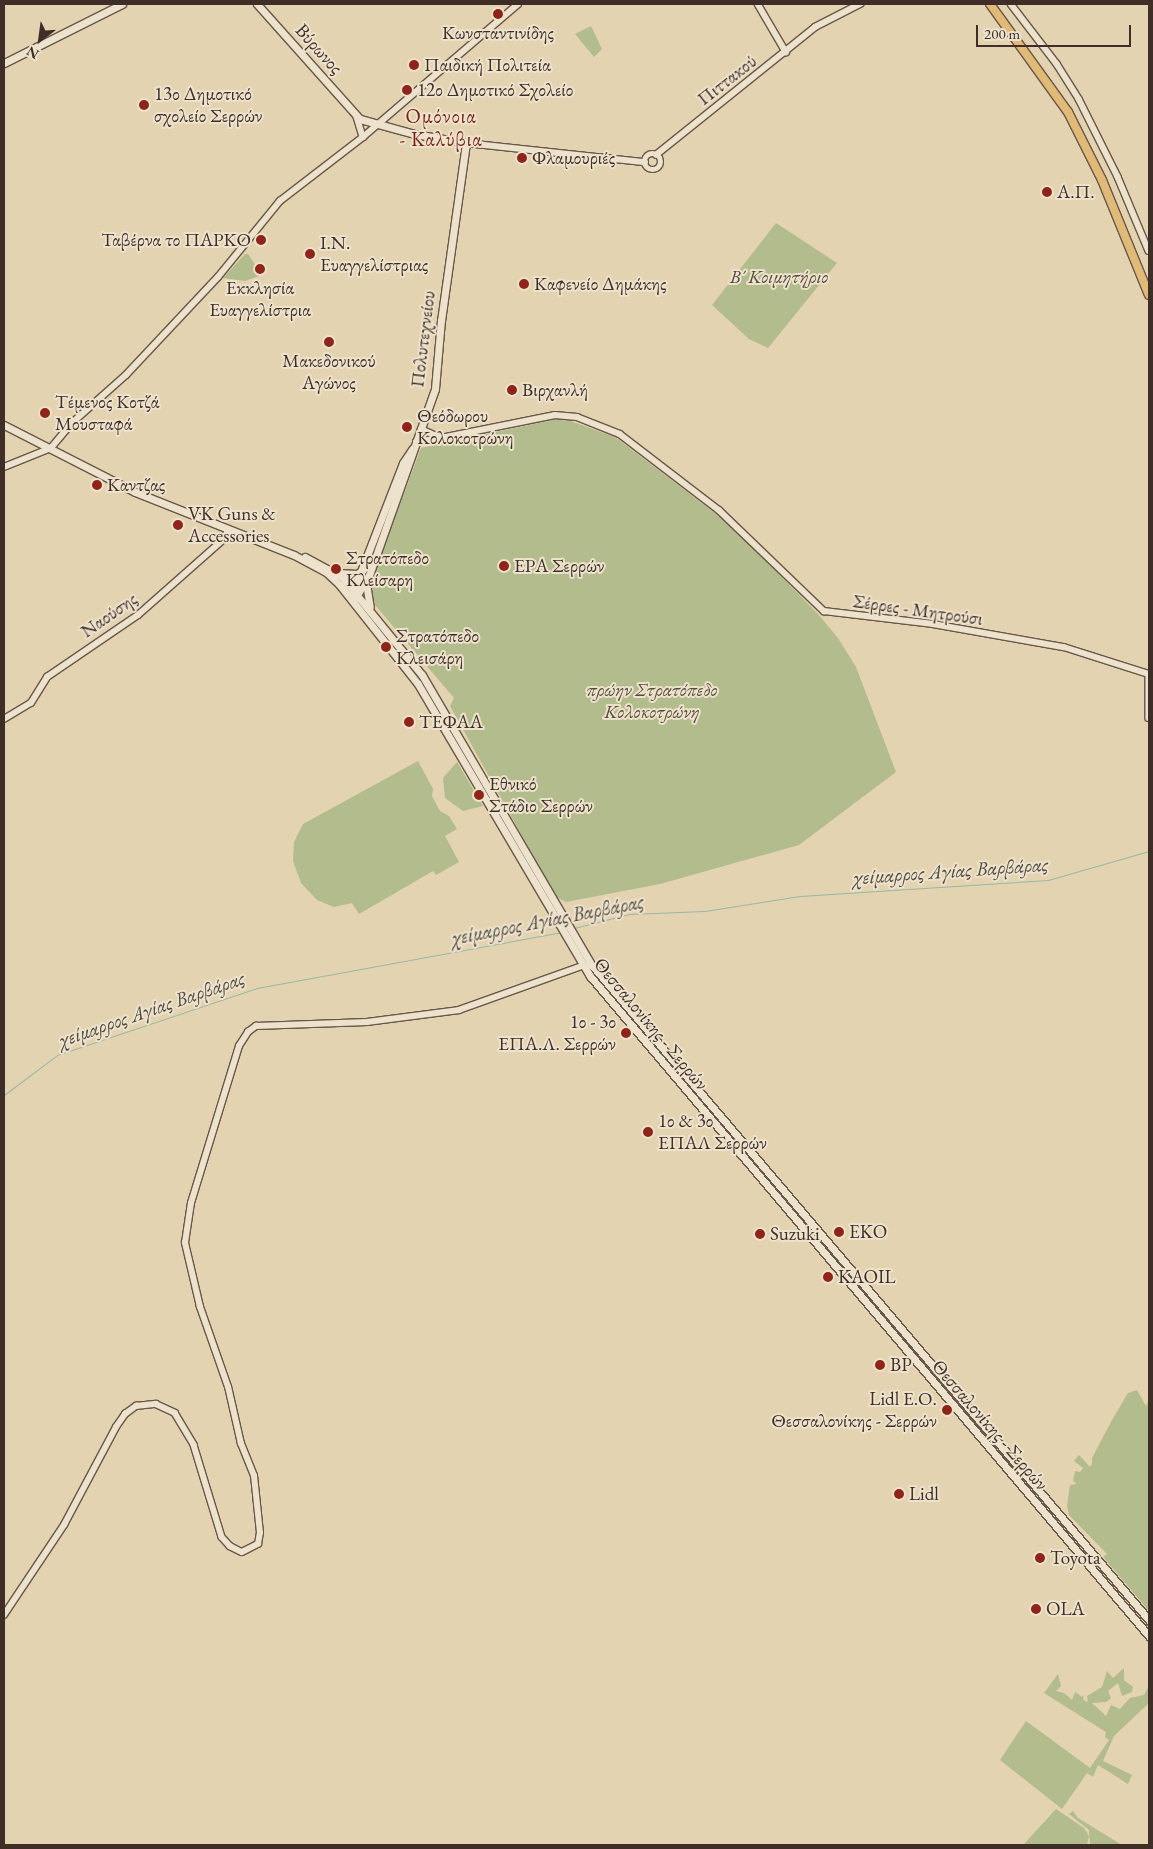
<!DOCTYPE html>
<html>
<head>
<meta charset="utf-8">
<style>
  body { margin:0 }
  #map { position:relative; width:1153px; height:1849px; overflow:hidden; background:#e4d3b0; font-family:"EB Garamond",serif }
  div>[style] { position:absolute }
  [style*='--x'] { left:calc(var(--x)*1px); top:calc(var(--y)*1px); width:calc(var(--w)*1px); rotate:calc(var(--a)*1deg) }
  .green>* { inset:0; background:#b2bc8c }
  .stream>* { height:1px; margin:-0.5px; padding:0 0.5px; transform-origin:0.5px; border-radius:0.5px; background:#97b9a6 }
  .roads { filter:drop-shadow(1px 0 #68574a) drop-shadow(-1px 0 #68574a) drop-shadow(0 1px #68574a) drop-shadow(0 -1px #68574a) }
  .tertiary>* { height:5.5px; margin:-2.75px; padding:0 2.75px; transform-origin:2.75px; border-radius:2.75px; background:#ede2cc }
  .tertiary>.ring { margin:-2.75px; padding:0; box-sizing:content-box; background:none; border:5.5px solid #ede2cc; border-radius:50% }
  .secondary>* { height:7px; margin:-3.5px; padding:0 3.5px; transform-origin:3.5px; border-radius:3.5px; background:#ede2cc }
  .primary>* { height:8px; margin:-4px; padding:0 4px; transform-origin:4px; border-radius:4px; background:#e2ba78 }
  .dots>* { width:14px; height:14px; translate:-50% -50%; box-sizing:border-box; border:2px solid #ede2cc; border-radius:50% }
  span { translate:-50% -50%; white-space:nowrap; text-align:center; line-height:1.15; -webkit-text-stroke:4px #ede2cc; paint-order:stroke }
  .poi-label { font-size:19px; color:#3f2e28 }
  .left { translate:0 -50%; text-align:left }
  .right { translate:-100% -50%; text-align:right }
  .street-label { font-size:19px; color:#3f2e28 }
  .park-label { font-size:19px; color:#564a3c; font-style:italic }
  .neighbourhood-label { font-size:20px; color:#7a1f14; letter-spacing:1px }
  .water-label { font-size:20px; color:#514a41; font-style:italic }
  .frame { position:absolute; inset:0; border:5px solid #3f2e28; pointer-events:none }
  .north { position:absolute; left:15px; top:15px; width:50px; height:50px; -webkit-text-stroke:4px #ede2cc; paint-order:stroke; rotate:210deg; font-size:14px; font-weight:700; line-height:20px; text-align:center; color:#3f2e28 }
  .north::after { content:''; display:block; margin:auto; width:18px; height:22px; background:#3f2e28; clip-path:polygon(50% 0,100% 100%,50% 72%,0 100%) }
  .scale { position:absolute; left:976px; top:25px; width:155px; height:22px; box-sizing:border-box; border:2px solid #3f2e28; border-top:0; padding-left:6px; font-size:15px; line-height:18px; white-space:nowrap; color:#3f2e28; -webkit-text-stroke:4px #ede2cc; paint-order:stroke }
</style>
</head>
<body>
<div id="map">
  <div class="green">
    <i style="clip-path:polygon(591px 26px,602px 49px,594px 57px,575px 34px)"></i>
    <i style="clip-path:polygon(776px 223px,837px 263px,768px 348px,749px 339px,712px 305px)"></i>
    <i style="clip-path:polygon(245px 254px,248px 254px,262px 275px,245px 281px,223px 278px)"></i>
    <i style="clip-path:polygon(562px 418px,615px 437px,733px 527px,817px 613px,838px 638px,856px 667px,896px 772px,799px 845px,660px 884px,566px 902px,556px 897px,450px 706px,454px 698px,375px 605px,371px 592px,372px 578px,421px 448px)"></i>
    <i style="clip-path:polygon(418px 761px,433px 789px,432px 796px,440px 811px,449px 816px,457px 829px,445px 836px,459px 862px,436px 875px,433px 871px,359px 914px,352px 903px,334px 907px,317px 900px,301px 883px,293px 861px,294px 842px,303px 824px)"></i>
    <i style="clip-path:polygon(457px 762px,483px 806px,463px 811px,445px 798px,443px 778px)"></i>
    <i style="clip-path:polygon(1137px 1390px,1146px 1406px,1149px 1399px,1149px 1611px,1103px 1557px,1107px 1554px,1069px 1515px,1067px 1506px,1070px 1485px,1077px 1484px,1073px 1481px,1075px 1471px,1080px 1472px,1083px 1468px,1074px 1461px,1079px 1455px,1090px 1467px,1092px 1464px,1092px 1458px,1112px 1420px,1128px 1393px)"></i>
    <i style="clip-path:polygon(1124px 1668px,1124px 1680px,1133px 1687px,1132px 1692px,1122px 1696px,1118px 1683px,1108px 1691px,1111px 1698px,1106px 1702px,1092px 1703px,1106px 1716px,1111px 1705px,1120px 1709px,1130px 1698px,1144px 1695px,1149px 1686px,1149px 1703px,1114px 1736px,1103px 1761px,1132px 1775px,1128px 1784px,1098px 1765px,1093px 1777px,1087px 1773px,1062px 1809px,1000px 1760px,1026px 1721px,1090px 1768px,1109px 1740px,1105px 1737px,1106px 1732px,1044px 1693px,1058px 1674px,1061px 1686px,1056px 1691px,1064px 1693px,1072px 1700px,1075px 1692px,1082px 1697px,1084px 1695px,1083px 1700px,1088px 1702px,1087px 1696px,1102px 1687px,1107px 1671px,1113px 1678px)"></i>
    <i style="clip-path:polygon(1056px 1809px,1084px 1828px,1089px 1836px,1087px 1845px,1023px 1845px)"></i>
    <i style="clip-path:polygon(1073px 1811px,1078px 1818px,1122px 1845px,1090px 1845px,1089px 1830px,1069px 1814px)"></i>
  </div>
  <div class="stream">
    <i style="--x:574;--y:928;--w:57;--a:-14.3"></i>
    <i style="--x:629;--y:914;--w:76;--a:-2.3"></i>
    <i style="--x:705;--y:911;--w:96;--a:-9"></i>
    <i style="--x:800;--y:896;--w:249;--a:-3.7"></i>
    <i style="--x:1048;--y:880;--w:105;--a:-16"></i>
    <i style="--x:4;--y:1095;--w:66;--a:-37"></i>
    <i style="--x:57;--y:1055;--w:211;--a:-18.5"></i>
    <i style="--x:257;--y:988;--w:309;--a:-10.4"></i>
  </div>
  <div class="roads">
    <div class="tertiary">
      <i style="--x:758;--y:4;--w:56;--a:59.7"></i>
      <i style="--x:1011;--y:4;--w:76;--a:52.5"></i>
      <i style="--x:1057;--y:64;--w:41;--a:57.8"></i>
      <i style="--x:1079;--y:99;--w:87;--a:63.4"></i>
      <i style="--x:1118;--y:177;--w:80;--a:67.3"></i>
      <i style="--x:357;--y:117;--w:21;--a:73"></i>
      <i style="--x:466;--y:143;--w:180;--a:6.1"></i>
      <i class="ring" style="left:645px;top:154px;width:10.5px;height:10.5px"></i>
      <i style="--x:656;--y:155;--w:204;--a:-38.8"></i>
      <i style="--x:815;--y:27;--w:51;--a:-27.1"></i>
      <i style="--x:421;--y:429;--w:22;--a:24"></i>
      <i style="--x:441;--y:438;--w:116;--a:-11.4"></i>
      <i style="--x:555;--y:415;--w:22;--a:5"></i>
      <i style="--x:577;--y:417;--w:46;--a:21.6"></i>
      <i style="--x:620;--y:434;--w:125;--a:37.5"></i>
      <i style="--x:719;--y:510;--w:146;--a:43.9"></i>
      <i style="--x:824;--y:611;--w:110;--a:6.8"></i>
      <i style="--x:933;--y:624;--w:133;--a:10"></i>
      <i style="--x:1064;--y:647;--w:89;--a:17.6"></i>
      <i style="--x:416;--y:442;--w:25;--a:-9"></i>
      <i style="--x:4;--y:467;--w:51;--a:-22"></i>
      <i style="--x:51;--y:448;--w:34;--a:-50"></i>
      <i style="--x:73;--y:422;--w:71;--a:-41.6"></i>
      <i style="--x:126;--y:375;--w:134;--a:-46.8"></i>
      <i style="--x:218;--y:277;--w:98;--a:-50.8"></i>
      <i style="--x:280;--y:201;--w:105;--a:-37.6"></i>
      <i style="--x:363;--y:137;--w:204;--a:-40.6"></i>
      <i style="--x:1149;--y:676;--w:42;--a:90"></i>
      <i style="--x:4;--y:719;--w:31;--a:-31"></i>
      <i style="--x:31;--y:703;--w:31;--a:-58"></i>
      <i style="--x:47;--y:677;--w:110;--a:-34.3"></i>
      <i style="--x:138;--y:615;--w:115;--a:-41.5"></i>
      <i style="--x:224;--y:539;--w:10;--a:-66"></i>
      <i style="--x:4;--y:1615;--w:108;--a:-56.3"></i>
      <i style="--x:64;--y:1525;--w:111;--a:-62"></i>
      <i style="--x:116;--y:1427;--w:16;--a:-55"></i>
      <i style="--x:125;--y:1414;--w:14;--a:-36"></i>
      <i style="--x:136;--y:1406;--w:20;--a:-6"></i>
      <i style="--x:156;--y:1404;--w:21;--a:25"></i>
      <i style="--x:175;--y:1413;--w:37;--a:59"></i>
      <i style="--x:194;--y:1445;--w:96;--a:73.1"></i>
      <i style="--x:222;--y:1537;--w:12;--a:48"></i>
      <i style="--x:230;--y:1546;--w:13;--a:27"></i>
      <i style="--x:242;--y:1552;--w:18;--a:-27"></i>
      <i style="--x:258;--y:1544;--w:11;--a:-80"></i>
      <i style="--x:260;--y:1533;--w:57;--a:-96"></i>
      <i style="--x:254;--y:1476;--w:35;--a:-112"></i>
      <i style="--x:241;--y:1444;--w:58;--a:-102.8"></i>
      <i style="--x:228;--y:1387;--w:85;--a:-109.3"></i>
      <i style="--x:200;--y:1307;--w:66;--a:-103.2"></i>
      <i style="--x:185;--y:1243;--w:40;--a:-81.5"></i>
      <i style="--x:191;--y:1203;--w:164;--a:-73"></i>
      <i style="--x:239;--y:1046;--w:17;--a:-57"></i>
      <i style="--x:248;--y:1032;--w:10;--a:-37"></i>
      <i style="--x:256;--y:1026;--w:111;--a:-2.1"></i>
      <i style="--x:367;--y:1022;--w:93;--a:-7.4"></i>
      <i style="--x:459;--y:1010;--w:131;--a:-19.7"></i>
    </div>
    <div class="secondary">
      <i style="--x:257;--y:4;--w:154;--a:48.2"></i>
      <i style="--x:360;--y:119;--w:57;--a:15.3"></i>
      <i style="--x:415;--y:134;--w:52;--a:10"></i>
      <i style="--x:466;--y:143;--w:179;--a:98"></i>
      <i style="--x:441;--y:320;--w:69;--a:95"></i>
      <i style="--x:435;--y:389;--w:197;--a:109.5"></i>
      <i style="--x:369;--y:575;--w:27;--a:121"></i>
      <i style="--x:4;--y:63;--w:132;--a:-26.6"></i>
      <i style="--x:4;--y:425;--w:147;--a:27.1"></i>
      <i style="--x:135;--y:492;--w:171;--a:21.6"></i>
      <i style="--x:294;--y:555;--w:36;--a:28"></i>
      <i style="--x:326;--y:572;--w:18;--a:43"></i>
      <i style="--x:339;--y:584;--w:127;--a:51.7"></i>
      <i style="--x:418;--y:684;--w:339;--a:59.5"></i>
      <i style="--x:590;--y:976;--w:865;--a:49.74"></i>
      <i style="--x:305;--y:557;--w:42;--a:28.4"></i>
      <i style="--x:342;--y:577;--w:127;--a:50.8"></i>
      <i style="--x:422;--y:675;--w:333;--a:59.7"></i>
      <i style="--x:590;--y:963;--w:863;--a:49.61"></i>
      <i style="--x:338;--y:573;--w:19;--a:3"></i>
      <i style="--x:357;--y:574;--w:7;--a:-34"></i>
      <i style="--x:366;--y:583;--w:24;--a:81"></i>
      <i style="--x:353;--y:592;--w:138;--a:-68.8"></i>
      <i style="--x:403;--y:463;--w:18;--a:-56"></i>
    </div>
    <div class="primary">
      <i style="--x:990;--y:4;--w:133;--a:54.2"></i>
      <i style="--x:1068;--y:112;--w:76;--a:63.4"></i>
      <i style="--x:1102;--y:180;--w:124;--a:67.8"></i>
    </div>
  </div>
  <div class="dots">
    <i style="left:498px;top:14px;background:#8f2418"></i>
    <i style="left:414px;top:65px;background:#8f2418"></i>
    <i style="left:407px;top:90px;background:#8f2418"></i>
    <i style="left:144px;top:105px;background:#8f2418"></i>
    <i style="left:522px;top:158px;background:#8f2418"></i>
    <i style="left:1047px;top:192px;background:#8f2418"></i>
    <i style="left:261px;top:240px;background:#8f2418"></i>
    <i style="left:310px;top:254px;background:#8f2418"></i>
    <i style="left:260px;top:269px;background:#8f2418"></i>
    <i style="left:524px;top:284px;background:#8f2418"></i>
    <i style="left:329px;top:342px;background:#8f2418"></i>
    <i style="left:512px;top:390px;background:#8f2418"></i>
    <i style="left:45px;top:413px;background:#8f2418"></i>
    <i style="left:407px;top:427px;background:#8f2418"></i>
    <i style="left:97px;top:485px;background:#8f2418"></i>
    <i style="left:178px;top:525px;background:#8f2418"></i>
    <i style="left:504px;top:566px;background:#8f2418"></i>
    <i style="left:336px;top:569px;background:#8f2418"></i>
    <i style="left:386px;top:647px;background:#8f2418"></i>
    <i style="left:409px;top:722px;background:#8f2418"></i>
    <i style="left:479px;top:795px;background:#8f2418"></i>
    <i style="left:626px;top:1033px;background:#8f2418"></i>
    <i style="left:648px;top:1132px;background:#8f2418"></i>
    <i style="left:839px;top:1232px;background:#8f2418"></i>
    <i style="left:760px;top:1234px;background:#8f2418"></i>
    <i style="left:828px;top:1277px;background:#8f2418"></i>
    <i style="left:880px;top:1365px;background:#8f2418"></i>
    <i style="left:947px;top:1410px;background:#8f2418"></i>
    <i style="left:899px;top:1494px;background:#8f2418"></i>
    <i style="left:1040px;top:1558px;background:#8f2418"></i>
    <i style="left:1036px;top:1609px;background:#8f2418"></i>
  </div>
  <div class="poi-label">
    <span style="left:498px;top:33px">Κωνσταντινίδης</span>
    <span class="left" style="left:424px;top:65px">Παιδική Πολιτεία</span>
    <span class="left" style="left:417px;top:90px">12ο Δημοτικό Σχολείο</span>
    <span class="left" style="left:154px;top:105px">13ο Δημοτικό<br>σχολείο Σερρών</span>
    <span class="left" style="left:532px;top:158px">Φλαμουριές</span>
    <span class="left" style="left:1057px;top:192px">Α.Π.</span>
    <span class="right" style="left:251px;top:240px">Ταβέρνα το ΠΑΡΚΟ</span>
    <span class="left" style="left:320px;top:254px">Ι.Ν.<br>Ευαγγελίστριας</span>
    <span class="left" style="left:534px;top:284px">Καφενείο Δημάκης</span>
    <span style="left:260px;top:299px">Εκκλησία<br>Ευαγγελίστρια</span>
    <span style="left:329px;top:372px">Μακεδονικού<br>Αγώνος</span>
    <span class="left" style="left:522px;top:390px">Βιρχανλή</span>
    <span class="left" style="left:55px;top:413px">Τέμενος Κοτζά<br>Μουσταφά</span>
    <span class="left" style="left:417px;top:427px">Θεόδωρου<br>Κολοκοτρώνη</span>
    <span class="left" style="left:107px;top:485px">Καντζας</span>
    <span class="left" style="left:188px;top:525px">VK Guns &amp;<br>Accessories</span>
    <span class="left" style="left:346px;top:569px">Στρατόπεδο<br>Κλείσαρη</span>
    <span class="left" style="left:514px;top:566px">ΕΡΑ Σερρών</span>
    <span class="left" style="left:396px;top:647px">Στρατόπεδο<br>Κλεισάρη</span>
    <span class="left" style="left:419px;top:722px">ΤΕΦΑΑ</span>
    <span class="left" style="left:489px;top:795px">Εθνικό<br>Στάδιο Σερρών</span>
    <span class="right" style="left:616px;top:1033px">1ο - 3ο<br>ΕΠΑ.Λ. Σερρών</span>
    <span class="left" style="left:658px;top:1132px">1ο &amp; 3ο<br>ΕΠΑΛ Σερρών</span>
    <span class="left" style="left:849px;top:1232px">EKO</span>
    <span class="left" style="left:770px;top:1234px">Suzuki</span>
    <span class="left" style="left:838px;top:1277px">KAOIL</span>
    <span class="left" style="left:890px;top:1365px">BP</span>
    <span class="right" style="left:937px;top:1410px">Lidl Ε.Ο.<br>Θεσσαλονίκης - Σερρών</span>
    <span class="left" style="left:909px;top:1494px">Lidl</span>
    <span class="left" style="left:1050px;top:1558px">Toyota</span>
    <span class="left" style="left:1046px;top:1609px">OLA</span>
  </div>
  <div class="street-label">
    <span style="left:319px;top:49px;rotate:48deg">Βύρωνος</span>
    <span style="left:727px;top:80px;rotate:-38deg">Πιττακού</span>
    <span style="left:423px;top:339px;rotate:-83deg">Πολυτεχνείου</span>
    <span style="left:918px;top:610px;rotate:8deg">Σέρρες - Μητρούσι</span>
    <span style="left:109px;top:615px;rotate:-35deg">Ναούσης</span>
    <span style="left:651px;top:1024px;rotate:50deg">Θεσσαλονίκης - Σερρών</span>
    <span style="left:990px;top:1425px;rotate:49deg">Θεσσαλονίκης - Σερρών</span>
  </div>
  <div class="park-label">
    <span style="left:779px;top:277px">Β΄ Κοιμητήριο</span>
    <span style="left:652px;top:701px">πρώην Στρατόπεδο<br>Κολοκοτρώνη</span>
  </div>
  <div class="neighbourhood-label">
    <span style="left:441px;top:128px">Ομόνοια<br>- Καλύβια</span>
  </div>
  <div class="water-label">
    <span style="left:951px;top:871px;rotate:-4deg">χείμαρρος Αγίας Βαρβάρας</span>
    <span style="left:548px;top:920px;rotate:-11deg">χείμαρρος Αγίας Βαρβάρας</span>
    <span style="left:152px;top:1009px;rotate:-19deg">χείμαρρος Αγίας Βαρβάρας</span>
  </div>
  <div class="frame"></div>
  <div class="north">N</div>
  <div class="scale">200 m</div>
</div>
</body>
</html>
